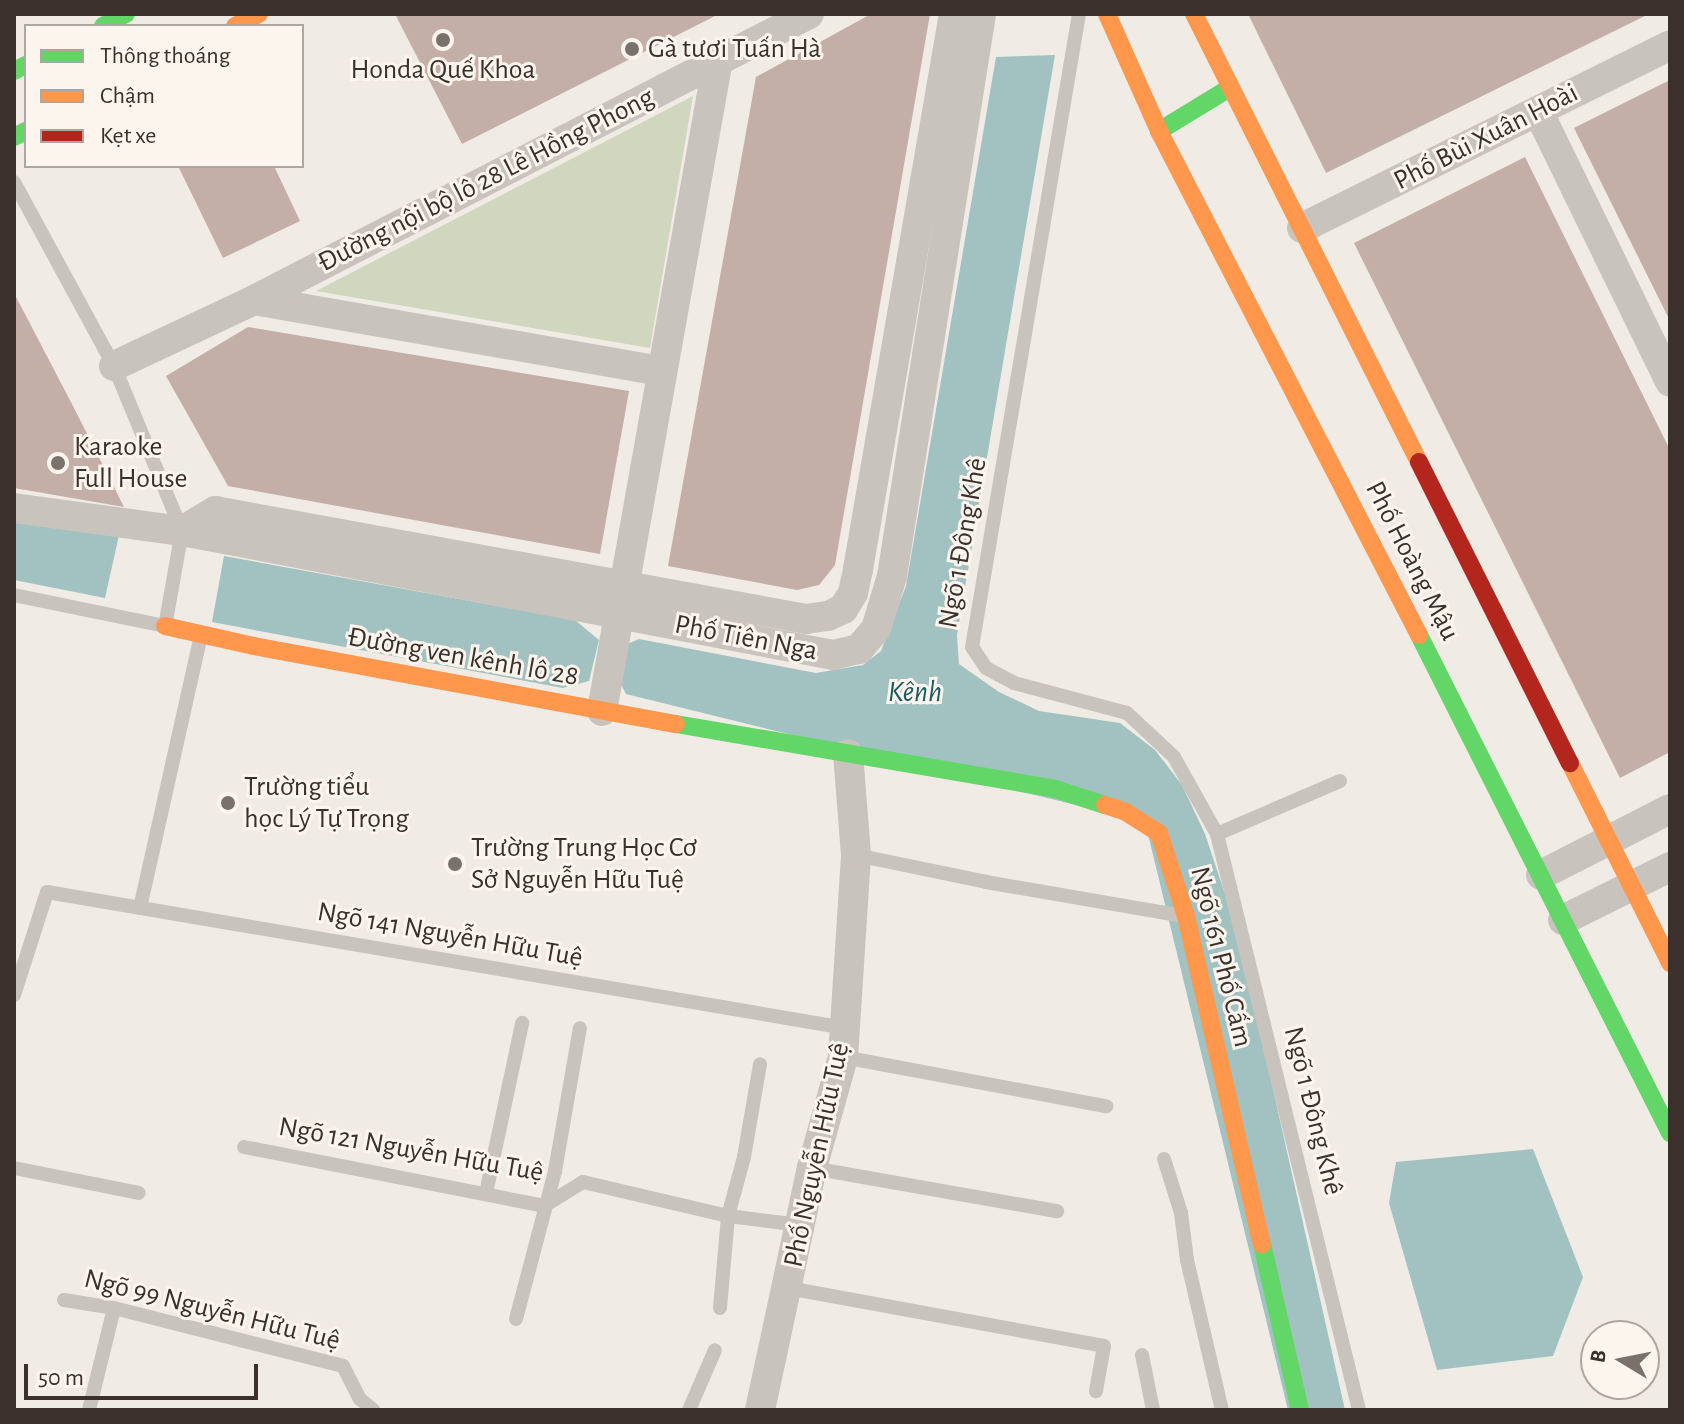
<!DOCTYPE html>
<html>
<head>
<meta charset="utf-8">
<style>
  body { margin:0 }
  #map { position:relative; width:1684px; height:1424px; overflow:hidden; background:#f0ebe5; font-family:"Alegreya Sans",sans-serif }
  div>[style] { position:absolute }
  [style*='--x'] { left:calc(var(--x)*1px); top:calc(var(--y)*1px); width:calc(var(--w)*1px); rotate:calc(var(--a)*1deg) }
  .green>* { inset:0; background:#d1d6bf }
  .water>* { inset:0; background:#a1c2c1 }
  .building>* { inset:0; background:#c3afa7 }
  .lane>* { height:14px; margin:-7px; padding:0 7px; transform-origin:7px; border-radius:7px; background:#c9c3be }
  .street>* { height:30px; margin:-15px; padding:0 15px; transform-origin:15px; border-radius:15px; background:#c9c3be }
  .fast>* { height:18px; margin:-9px; padding:0 9px; transform-origin:9px; border-radius:9px; background:#63d668 }
  .slow>* { height:18px; margin:-9px; padding:0 9px; transform-origin:9px; border-radius:9px; background:#ff974d }
  .jam>* { height:18px; margin:-9px; padding:0 9px; transform-origin:9px; border-radius:9px; background:#b3261e }
  .dots>* { width:22px; height:22px; translate:-50% -50%; box-sizing:border-box; border:4px solid #fbf5ee; border-radius:50% }
  span { translate:-50% -50%; white-space:nowrap; text-align:center; line-height:1.15; -webkit-text-stroke:6px #fbf5ee; paint-order:stroke }
  .poi-label { font-size:28px; color:#3b302b }
  .left { translate:0 -50%; text-align:left }
  .street-label { font-size:28px; color:#3b302b }
  .water-label { font-size:30px; color:#1f5a5e; font-style:italic }
  .frame { position:absolute; inset:0; border:16px solid #3b302b; pointer-events:none }
  .legend { position:absolute; left:24px; top:24px; width:280px; height:144px; box-sizing:border-box; background:#fbf5ee; border:2px solid #aea6a0; margin:0; padding:10px 14px; list-style:none; font-size:24px; color:#3b302b }
  .legend li { display:flex; align-items:center; gap:16px; height:40px }
  .legend b { width:40px; border:2px solid #aea6a0 }
  .north { position:absolute; left:1580px; top:1320px; width:80px; height:80px; box-sizing:border-box; background:#fbf5ee; border:2px solid #aea6a0; border-radius:50%; rotate:280deg; font-size:22px; font-weight:700; line-height:32px; text-align:center; color:#3b302b }
  .north::after { content:''; display:block; margin:auto; width:28px; height:36px; background:#7a716c; clip-path:polygon(50% 0,100% 100%,50% 72%,0 100%) }
  .scale { position:absolute; left:24px; top:1364px; width:234px; height:36px; box-sizing:border-box; border:4px solid #3b302b; border-top:0; padding-left:10px; font-size:24px; line-height:28px; white-space:nowrap; color:#3b302b; -webkit-text-stroke:6px #fbf5ee; paint-order:stroke }
</style>
</head>
<body>
<div id="map">
  <div class="green">
    <i style="clip-path:polygon(693px 96px,650px 348px,316px 291px)"></i>
  </div>
  <div class="water">
    <i style="clip-path:polygon(1055px 55px,957px 635px,959px 664px,999px 692px,1039px 711px,1120px 723px,1155px 750px,1182px 785px,1205px 834px,1238px 933px,1345px 1410px,1288px 1410px,1145px 822px,626px 694px,619px 680px,625px 645px,639px 639px,816px 673px,863px 665px,881px 651px,906px 586px,996px 57px)"></i>
    <i style="clip-path:polygon(14px 521px,119px 535px,105px 598px,14px 580px)"></i>
    <i style="clip-path:polygon(224px 556px,575px 620px,599px 640px,589px 681px,563px 688px,212px 622px)"></i>
    <i style="clip-path:polygon(1533px 1149px,1583px 1277px,1553px 1356px,1437px 1370px,1389px 1203px,1396px 1162px)"></i>
  </div>
  <div class="building">
    <i style="clip-path:polygon(400px 14px,719px 14px,462px 144px,396px 16px)"></i>
    <i style="clip-path:polygon(871px 14px,930px 14px,835px 565px,819px 585px,797px 590px,668px 566px,756px 77px)"></i>
    <i style="clip-path:polygon(1248px 14px,1649px 14px,1326px 173px)"></i>
    <i style="clip-path:polygon(1670px 80px,1670px 321px,1574px 128px)"></i>
    <i style="clip-path:polygon(1525px 157px,1670px 450px,1670px 752px,1620px 778px,1354px 243px)"></i>
    <i style="clip-path:polygon(178px 166px,274px 166px,300px 221px,223px 258px)"></i>
    <i style="clip-path:polygon(14px 293px,73px 406px,124px 507px,14px 488px)"></i>
    <i style="clip-path:polygon(248px 327px,629px 391px,600px 554px,228px 486px,166px 376px)"></i>
  </div>
  <div class="lane">
    <i style="--x:1079;--y:14;--w:642;--a:99.59"></i>
    <i style="--x:972;--y:647;--w:25;--a:56"></i>
    <i style="--x:986;--y:668;--w:32;--a:28"></i>
    <i style="--x:1014;--y:683;--w:117;--a:14.9"></i>
    <i style="--x:1127;--y:713;--w:64;--a:43.1"></i>
    <i style="--x:1174;--y:757;--w:88;--a:60.8"></i>
    <i style="--x:1217;--y:834;--w:593;--a:76.15"></i>
    <i style="--x:14;--y:182;--w:209;--a:61.5"></i>
    <i style="--x:114;--y:366;--w:178;--a:67.6"></i>
    <i style="--x:182;--y:531;--w:97;--a:100.1"></i>
    <i style="--x:165;--y:626;--w:154;--a:-168.4"></i>
    <i style="--x:1217;--y:834;--w:134;--a:-23.3"></i>
    <i style="--x:856;--y:855;--w:133;--a:11.7"></i>
    <i style="--x:986;--y:882;--w:195;--a:9.8"></i>
    <i style="--x:140;--y:908;--w:280;--a:-77.4"></i>
    <i style="--x:14;--y:995;--w:108;--a:-72.2"></i>
    <i style="--x:47;--y:892;--w:810;--a:9.67"></i>
    <i style="--x:843;--y:1057;--w:268;--a:10.6"></i>
    <i style="--x:244;--y:1147;--w:306;--a:11.1"></i>
    <i style="--x:544;--y:1206;--w:46;--a:-31.6"></i>
    <i style="--x:583;--y:1182;--w:149;--a:13.2"></i>
    <i style="--x:728;--y:1216;--w:73;--a:7.1"></i>
    <i style="--x:1164;--y:1159;--w:57;--a:72.5"></i>
    <i style="--x:1181;--y:1213;--w:47;--a:82.7"></i>
    <i style="--x:1187;--y:1260;--w:154;--a:76.9"></i>
    <i style="--x:14;--y:1168;--w:127;--a:11.3"></i>
    <i style="--x:812;--y:1168;--w:249;--a:10"></i>
    <i style="--x:486;--y:1193;--w:174;--a:-78"></i>
    <i style="--x:788;--y:1288;--w:321;--a:10.4"></i>
    <i style="--x:1104;--y:1346;--w:46;--a:100.1"></i>
    <i style="--x:64;--y:1300;--w:51;--a:9.1"></i>
    <i style="--x:114;--y:1308;--w:236;--a:14.2"></i>
    <i style="--x:343;--y:1366;--w:37;--a:63"></i>
    <i style="--x:360;--y:1399;--w:17;--a:40"></i>
    <i style="--x:720;--y:1308;--w:92;--a:-85"></i>
    <i style="--x:728;--y:1216;--w:61;--a:-74.8"></i>
    <i style="--x:744;--y:1157;--w:94;--a:-80.2"></i>
    <i style="--x:516;--y:1319;--w:153;--a:-75.2"></i>
    <i style="--x:555;--y:1171;--w:145;--a:-80.1"></i>
    <i style="--x:1142;--y:1355;--w:56;--a:78.7"></i>
    <i style="--x:89;--y:1410;--w:105;--a:-76.2"></i>
    <i style="--x:689;--y:1410;--w:65;--a:-66.6"></i>
  </div>
  <div class="street">
    <i style="--x:1538;--y:111;--w:301;--a:64"></i>
    <i style="--x:1302;--y:228;--w:411;--a:-26.4"></i>
    <i style="--x:254;--y:300;--w:414;--a:9.9"></i>
    <i style="--x:114;--y:366;--w:155;--a:-25.2"></i>
    <i style="--x:254;--y:300;--w:624;--a:-27.26"></i>
    <i style="--x:14;--y:508;--w:170;--a:7.8"></i>
    <i style="--x:182;--y:531;--w:39;--a:-31"></i>
    <i style="--x:215;--y:511;--w:601;--a:10.36"></i>
    <i style="--x:806;--y:619;--w:22;--a:-8"></i>
    <i style="--x:828;--y:616;--w:17;--a:-25"></i>
    <i style="--x:843;--y:609;--w:19;--a:-58"></i>
    <i style="--x:853;--y:593;--w:25;--a:-78"></i>
    <i style="--x:858;--y:569;--w:563;--a:-80.19"></i>
    <i style="--x:182;--y:531;--w:663;--a:10.78"></i>
    <i style="--x:833;--y:655;--w:27;--a:-13"></i>
    <i style="--x:859;--y:649;--w:26;--a:-50"></i>
    <i style="--x:876;--y:629;--w:55;--a:-73.2"></i>
    <i style="--x:892;--y:576;--w:569;--a:-81"></i>
    <i style="--x:602;--y:711;--w:661;--a:-79.9"></i>
    <i style="--x:1541;--y:875;--w:145;--a:-27.1"></i>
    <i style="--x:1563;--y:920;--w:119;--a:-26.4"></i>
    <i style="--x:760;--y:1410;--w:248;--a:-77.9"></i>
    <i style="--x:812;--y:1168;--w:115;--a:-74.4"></i>
    <i style="--x:843;--y:1057;--w:202;--a:-86.3"></i>
    <i style="--x:856;--y:855;--w:101;--a:-94.5"></i>
  </div>
  <div class="fast">
    <i style="--x:103;--y:26;--w:26;--a:-28"></i>
    <i style="--x:14;--y:71;--w:13;--a:-27"></i>
    <i style="--x:1159;--y:131;--w:84;--a:-31.4"></i>
    <i style="--x:14;--y:137;--w:13;--a:-27"></i>
    <i style="--x:1419;--y:635;--w:558;--a:63.25"></i>
    <i style="--x:676;--y:724;--w:385;--a:9.7"></i>
    <i style="--x:1055;--y:789;--w:52;--a:17.7"></i>
    <i style="--x:1262;--y:1244;--w:170;--a:77.1"></i>
  </div>
  <div class="slow">
    <i style="--x:1107;--y:14;--w:128;--a:66"></i>
    <i style="--x:1159;--y:131;--w:567;--a:62.71"></i>
    <i style="--x:1194;--y:14;--w:501;--a:63.33"></i>
    <i style="--x:235;--y:26;--w:27;--a:-27"></i>
    <i style="--x:165;--y:626;--w:91;--a:12.7"></i>
    <i style="--x:254;--y:646;--w:429;--a:10.5"></i>
    <i style="--x:1570;--y:763;--w:224;--a:63.4"></i>
    <i style="--x:1105;--y:805;--w:20;--a:18"></i>
    <i style="--x:1124;--y:811;--w:41;--a:32.2"></i>
    <i style="--x:1159;--y:833;--w:87;--a:72"></i>
    <i style="--x:1186;--y:916;--w:337;--a:77"></i>
  </div>
  <div class="jam">
    <i style="--x:1419;--y:462;--w:337;--a:63.4"></i>
  </div>
  <div class="dots">
    <i style="left:443px;top:40px;background:#7a716c"></i>
    <i style="left:632px;top:49px;background:#7a716c"></i>
    <i style="left:58px;top:463px;background:#7a716c"></i>
    <i style="left:228px;top:803px;background:#7a716c"></i>
    <i style="left:455px;top:864px;background:#7a716c"></i>
  </div>
  <div class="poi-label">
    <span class="left" style="left:648px;top:49px">Gà tươi Tuấn Hà</span>
    <span style="left:443px;top:70px">Honda Quế Khoa</span>
    <span class="left" style="left:74px;top:463px">Karaoke<br>Full House</span>
    <span class="left" style="left:244px;top:803px">Trường tiểu<br>học Lý Tự Trọng</span>
    <span class="left" style="left:471px;top:864px">Trường Trung Học Cơ<br>Sở Nguyễn Hữu Tuệ</span>
  </div>
  <div class="street-label">
    <span style="left:1486px;top:137px;rotate:-27deg">Phố Bùi Xuân Hoài</span>
    <span style="left:486px;top:180px;rotate:-27deg">Đường nội bộ lô 28 Lê Hồng Phong</span>
    <span style="left:963px;top:543px;rotate:-80deg">Ngõ 1 Đông Khê</span>
    <span style="left:1412px;top:561px;rotate:63deg">Phố Hoàng Mậu</span>
    <span style="left:746px;top:638px;rotate:11deg">Phố Tiên Nga</span>
    <span style="left:463px;top:657px;rotate:10deg">Đường ven kênh lô 28</span>
    <span style="left:450px;top:935px;rotate:10deg">Ngõ 141 Nguyễn Hữu Tuệ</span>
    <span style="left:1221px;top:957px;rotate:76deg">Ngõ 161 Phố Cấm</span>
    <span style="left:1313px;top:1111px;rotate:76deg">Ngõ 1 Đông Khê</span>
    <span style="left:411px;top:1150px;rotate:10deg">Ngõ 121 Nguyễn Hữu Tuệ</span>
    <span style="left:817px;top:1155px;rotate:-78deg">Phố Nguyễn Hữu Tuệ</span>
    <span style="left:212px;top:1310px;rotate:14deg">Ngõ 99 Nguyễn Hữu Tuệ</span>
  </div>
  <div class="water-label">
    <span style="left:915px;top:692px">Kênh</span>
  </div>
  <div class="frame"></div>
  <ul class="legend">
  <li><b style="height:10px;background:#63d668"></b>Thông thoáng</li>
  <li><b style="height:10px;background:#ff974d"></b>Chậm</li>
  <li><b style="height:10px;background:#b3261e"></b>Kẹt xe</li>
  </ul>
  <div class="north">B</div>
  <div class="scale">50 m</div>
</div>
</body>
</html>
